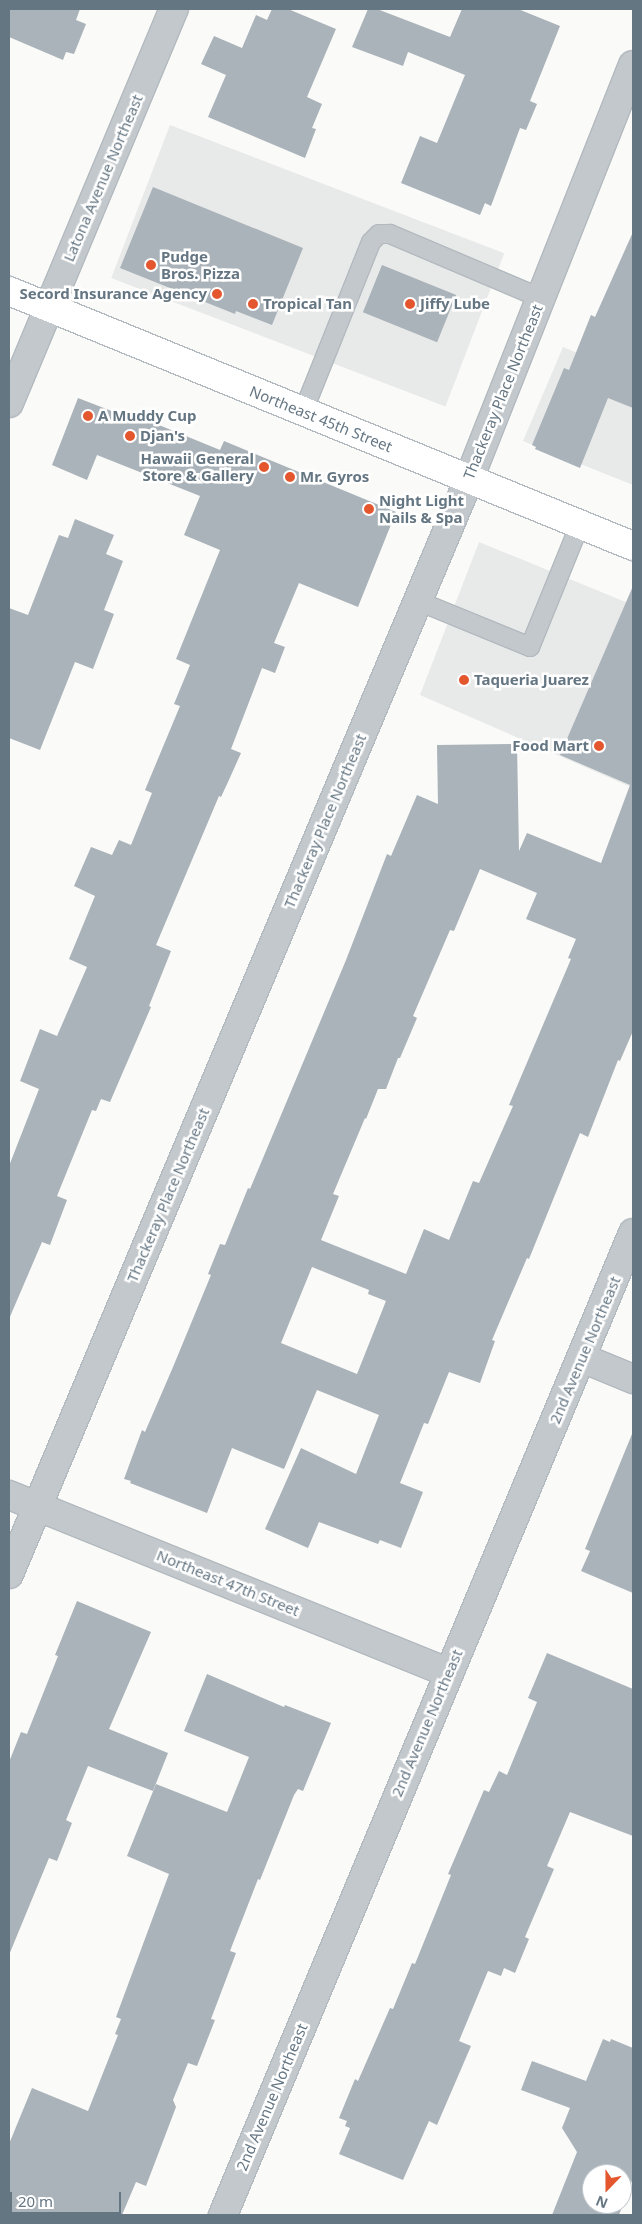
<!DOCTYPE html>
<html>
<head>
<meta charset="utf-8">
<style>
  body { margin:0 }
  #map { position:relative; width:642px; height:2224px; overflow:hidden; background:#fafaf8; font-family:"Noto Sans",sans-serif }
  div>[style] { position:absolute }
  [style*='--x'] { left:calc(var(--x)*1px); top:calc(var(--y)*1px); width:calc(var(--w)*1px); rotate:calc(var(--a)*1deg) }
  .built>* { inset:0; background:#e8e9e9; transform-origin:0 0 }
  .building>* { inset:0; background:#aab3b9; transform-origin:0 0 }
  .roads { filter:drop-shadow(1px 0 #b3babf) drop-shadow(-1px 0 #b3babf) drop-shadow(0 1px #b3babf) drop-shadow(0 -1px #b3babf) }
  .service>* { height:18px; margin:-9px; padding:0 9px; transform-origin:9px; border-radius:9px; background:#c3c8cc }
  .minor>* { height:28px; margin:-14px; padding:0 14px; transform-origin:14px; border-radius:14px; background:#c3c8cc }
  .tertiary>* { height:28px; margin:-14px; padding:0 14px; transform-origin:14px; border-radius:14px; background:#c3c8cc }
  .secondary>* { height:28px; margin:-14px; padding:0 14px; transform-origin:14px; border-radius:14px; background:#fff }
  .dots>* { width:14px; height:14px; translate:-50% -50%; box-sizing:border-box; border:2px solid #fff; border-radius:50% }
  span { translate:-50% -50%; white-space:nowrap; text-align:center; line-height:1.15; -webkit-text-stroke:5px #fff; paint-order:stroke }
  .street-label { font-size:15px; color:#657683 }
  .poi-label { font-size:15px; color:#657683; font-weight:700 }
  .left { translate:0 -50%; text-align:left }
  .right { translate:-100% -50%; text-align:right }
  .frame { position:absolute; inset:0; border:10px solid #657683; pointer-events:none }
  .north { position:absolute; left:582px; top:2164px; width:50px; height:50px; box-sizing:border-box; background:#fff; border:1px solid #c1c8cd; border-radius:50%; rotate:202deg; font-size:14px; font-weight:700; line-height:20px; text-align:center; color:#657683 }
  .north::after { content:''; display:block; margin:auto; width:18px; height:22px; background:#e4572e; clip-path:polygon(50% 0,100% 100%,50% 72%,0 100%) }
  .scale { position:absolute; left:10px; top:2192px; width:111px; height:22px; box-sizing:border-box; border:2px solid #657683; border-top:0; padding-left:6px; font-size:15px; line-height:18px; white-space:nowrap; color:#657683; -webkit-text-stroke:4px #fff; paint-order:stroke }
</style>
</head>
<body>
<div id="map">
  <div class="built">
    <i style="left:170px;top:125px;width:358px;height:164px;rotate:21deg"></i>
    <i style="clip-path:polygon(563px 347px,633px 376px,633px 485px,523px 441px)"></i>
    <i style="clip-path:polygon(479px 542px,633px 605px,633px 788px,420px 695px)"></i>
  </div>
  <div class="building">
    <i style="clip-path:polygon(9px 9px,80px 9px,76px 20px,86px 24px,74px 54px,66px 52px,63px 60px,9px 37px)"></i>
    <i style="clip-path:polygon(272px 9px,288px 9px,336px 29px,307px 97px,322px 104px,312px 128px,316px 129px,305px 158px,208px 117px,226px 75px,201px 64px,214px 36px,242px 48px,256px 15px,267px 20px)"></i>
    <i style="clip-path:polygon(368px 9px,377px 9px,450px 37px,462px 9px,518px 9px,560px 26px,530px 101px,537px 104px,526px 130px,520px 128px,491px 206px,485px 203px,480px 215px,401px 183px,420px 136px,437px 143px,465px 75px,408px 52px,403px 66px,352px 47px)"></i>
    <i style="clip-path:polygon(153px 187px,303px 248px,272px 325px,236px 311px,235px 314px,120px 268px)"></i>
    <i style="clip-path:polygon(633px 232px,633px 408px,608px 398px,580px 468px,535px 449px,536px 447px,532px 445px,564px 368px,569px 370px,591px 315px,595px 317px)"></i>
    <i style="left:382px;top:265px;width:80px;height:51px;rotate:22deg"></i>
    <i style="clip-path:polygon(78px 398px,127px 417px,128px 415px,136px 418px,137px 416px,220px 450px,224px 441px,396px 512px,358px 607px,299px 583px,274px 643px,285px 647px,275px 673px,262px 668px,231px 749px,241px 753px,228px 782px,221px 797px,219px 796px,156px 945px,171px 951px,149px 1006px,151px 1007px,110px 1102px,101px 1099px,96px 1111px,92px 1110px,57px 1196px,67px 1200px,50px 1245px,42px 1242px,9px 1319px,9px 1166px,39px 1089px,20px 1081px,40px 1029px,57px 1036px,87px 967px,69px 959px,95px 896px,74px 886px,91px 847px,112px 855px,119px 840px,131px 845px,152px 793px,145px 790px,180px 706px,174px 704px,190px 665px,176px 659px,220px 550px,184px 535px,200px 496px,97px 455px,87px 480px,52px 465px)"></i>
    <i style="clip-path:polygon(75px 519px,114px 535px,106px 554px,123px 561px,104px 610px,114px 614px,93px 669px,75px 662px,40px 750px,9px 738px,9px 608px,28px 615px,59px 535px,68px 538px)"></i>
    <i style="clip-path:polygon(evenodd,633px 586px,633px 1031px,620px 1061px,618px 1060px,588px 1137px,580px 1133px,529px 1259px,527px 1258px,492px 1340px,495px 1341px,480px 1383px,449px 1372px,428px 1424px,424px 1423px,400px 1483px,423px 1492px,401px 1548px,380px 1540px,378px 1544px,319px 1522px,308px 1548px,265px 1529px,301px 1448px,356px 1474px,379px 1415px,317px 1390px,284px 1469px,232px 1448px,207px 1513px,130px 1483px,131px 1481px,124px 1479px,142px 1430px,145px 1432px,173px 1367px,211px 1275px,208px 1274px,220px 1244px,225px 1245px,248px 1188px,250px 1189px,346px 960px,387px 854px,391px 856px,417px 795px,438px 804px,437px 745px,517px 744px,519px 851px,527px 833px,601px 863px,630px 785px,560px 755px,633px 586px,480px 869px,537px 893px,526px 919px,576px 939px,568px 958px,571px 959px,509px 1105px,513px 1106px,479px 1183px,473px 1181px,449px 1240px,424px 1229px,406px 1274px,321px 1240px,339px 1196px,333px 1194px,365px 1118px,366px 1119px,378px 1089px,386px 1089px,398px 1058px,400px 1058px,417px 1018px,413px 1016px,450px 930px,454px 931px,480px 869px,633px 586px,312px 1267px,369px 1290px,368px 1294px,386px 1301px,357px 1374px,281px 1343px,312px 1267px)"></i>
    <i style="clip-path:polygon(632px 1434px,633px 1434px,633px 1593px,581px 1571px,590px 1551px,585px 1549px)"></i>
    <i style="clip-path:polygon(77px 1601px,151px 1632px,109px 1729px,168px 1753px,153px 1791px,88px 1766px,66px 1820px,72px 1823px,57px 1861px,49px 1858px,9px 1955px,9px 1762px,21px 1732px,27px 1734px,58px 1656px,55px 1655px)"></i>
    <i style="clip-path:polygon(547px 1653px,633px 1689px,633px 1836px,570px 1812px,547px 1866px,554px 1869px,525px 1937px,529px 1939px,515px 1973px,504px 1968px,501px 1976px,488px 1971px,459px 2041px,471px 2046px,437px 2125px,429px 2121px,403px 2180px,339px 2154px,350px 2128px,345px 2126px,347px 2121px,339px 2118px,355px 2079px,358px 2081px,390px 2008px,393px 2009px,412px 1963px,415px 1964px,451px 1875px,448px 1874px,484px 1790px,489px 1792px,499px 1771px,507px 1775px,537px 1702px,528px 1698px)"></i>
    <i style="clip-path:polygon(207px 1674px,284px 1707px,285px 1705px,331px 1723px,303px 1791px,298px 1789px,294px 1795px,260px 1880px,258px 1879px,230px 1951px,236px 1953px,211px 2019px,215px 2020px,197px 2066px,188px 2063px,173px 2100px,176px 2107px,146px 2186px,136px 2182px,122px 2215px,9px 2215px,9px 2144px,32px 2088px,88px 2111px,118px 2035px,115px 2034px,121px 2019px,116px 2017px,169px 1874px,127px 1856px,156px 1784px,227px 1812px,249px 1757px,184px 1731px)"></i>
    <i style="clip-path:polygon(evenodd,603px 2039px,610px 2042px,611px 2039px,633px 2048px,633px 2178px,619px 2215px,552px 2215px,577px 2152px,562px 2128px,570px 2108px,521px 2090px,532px 2061px,586px 2081px,603px 2039px,592px 2174px,622px 2174px,622px 2204px,592px 2204px,592px 2174px)"></i>
  </div>
  <div class="roads">
    <div class="service">
      <i style="--x:303;--y:412;--w:183;--a:-68.2"></i>
      <i style="--x:371;--y:242;--w:11;--a:-45"></i>
      <i style="--x:379;--y:234;--w:11;--a:0"></i>
      <i style="--x:390;--y:234;--w:164;--a:23"></i>
      <i style="--x:418;--y:601;--w:121;--a:22.3"></i>
      <i style="--x:530;--y:647;--w:133;--a:-67.9"></i>
    </div>
    <div class="minor">
      <i style="--x:582;--y:1358;--w:55;--a:22.4"></i>
      <i style="--x:9;--y:1495;--w:473;--a:22"></i>
      <i style="--x:223;--y:2215;--w:1064;--a:-67.34"></i>
    </div>
    <div class="tertiary">
      <i style="--x:9;--y:403;--w:427;--a:-67.3"></i>
      <i style="--x:9;--y:1574;--w:1188;--a:-67.21"></i>
      <i style="--x:469;--y:479;--w:445;--a:-68.4"></i>
    </div>
    <div class="secondary">
      <i style="--x:9;--y:291;--w:674;--a:22.23"></i>
    </div>
  </div>
  <div class="dots">
    <i style="left:151px;top:265px;background:#e4572e"></i>
    <i style="left:217px;top:294px;background:#e4572e"></i>
    <i style="left:253px;top:304px;background:#e4572e"></i>
    <i style="left:410px;top:304px;background:#e4572e"></i>
    <i style="left:88px;top:416px;background:#e4572e"></i>
    <i style="left:130px;top:436px;background:#e4572e"></i>
    <i style="left:264px;top:467px;background:#e4572e"></i>
    <i style="left:290px;top:477px;background:#e4572e"></i>
    <i style="left:369px;top:509px;background:#e4572e"></i>
    <i style="left:464px;top:680px;background:#e4572e"></i>
    <i style="left:599px;top:746px;background:#e4572e"></i>
  </div>
  <div class="street-label">
    <span style="left:103px;top:178px;rotate:-67deg">Latona Avenue Northeast</span>
    <span style="left:503px;top:392px;rotate:-68deg">Thackeray Place Northeast</span>
    <span style="left:321px;top:419px;rotate:22deg">Northeast 45th Street</span>
    <span style="left:325px;top:821px;rotate:-67deg">Thackeray Place Northeast</span>
    <span style="left:168px;top:1195px;rotate:-67deg">Thackeray Place Northeast</span>
    <span style="left:585px;top:1350px;rotate:-67deg">2nd Avenue Northeast</span>
    <span style="left:228px;top:1583px;rotate:22deg">Northeast 47th Street</span>
    <span style="left:427px;top:1723px;rotate:-67deg">2nd Avenue Northeast</span>
    <span style="left:272px;top:2097px;rotate:-67deg">2nd Avenue Northeast</span>
  </div>
  <div class="poi-label">
    <span class="left" style="left:161px;top:265px">Pudge<br>Bros. Pizza</span>
    <span class="right" style="left:207px;top:294px">Secord Insurance Agency</span>
    <span class="left" style="left:263px;top:304px">Tropical Tan</span>
    <span class="left" style="left:420px;top:304px">Jiffy Lube</span>
    <span class="left" style="left:98px;top:416px">A Muddy Cup</span>
    <span class="left" style="left:140px;top:436px">Djan's</span>
    <span class="right" style="left:254px;top:467px">Hawaii General<br>Store &amp; Gallery</span>
    <span class="left" style="left:300px;top:477px">Mr. Gyros</span>
    <span class="left" style="left:379px;top:509px">Night Light<br>Nails &amp; Spa</span>
    <span class="left" style="left:474px;top:680px">Taqueria Juarez</span>
    <span class="right" style="left:589px;top:746px">Food Mart</span>
  </div>
  <div class="frame"></div>
  <div class="north">N</div>
  <div class="scale">20 m</div>
</div>
</body>
</html>
